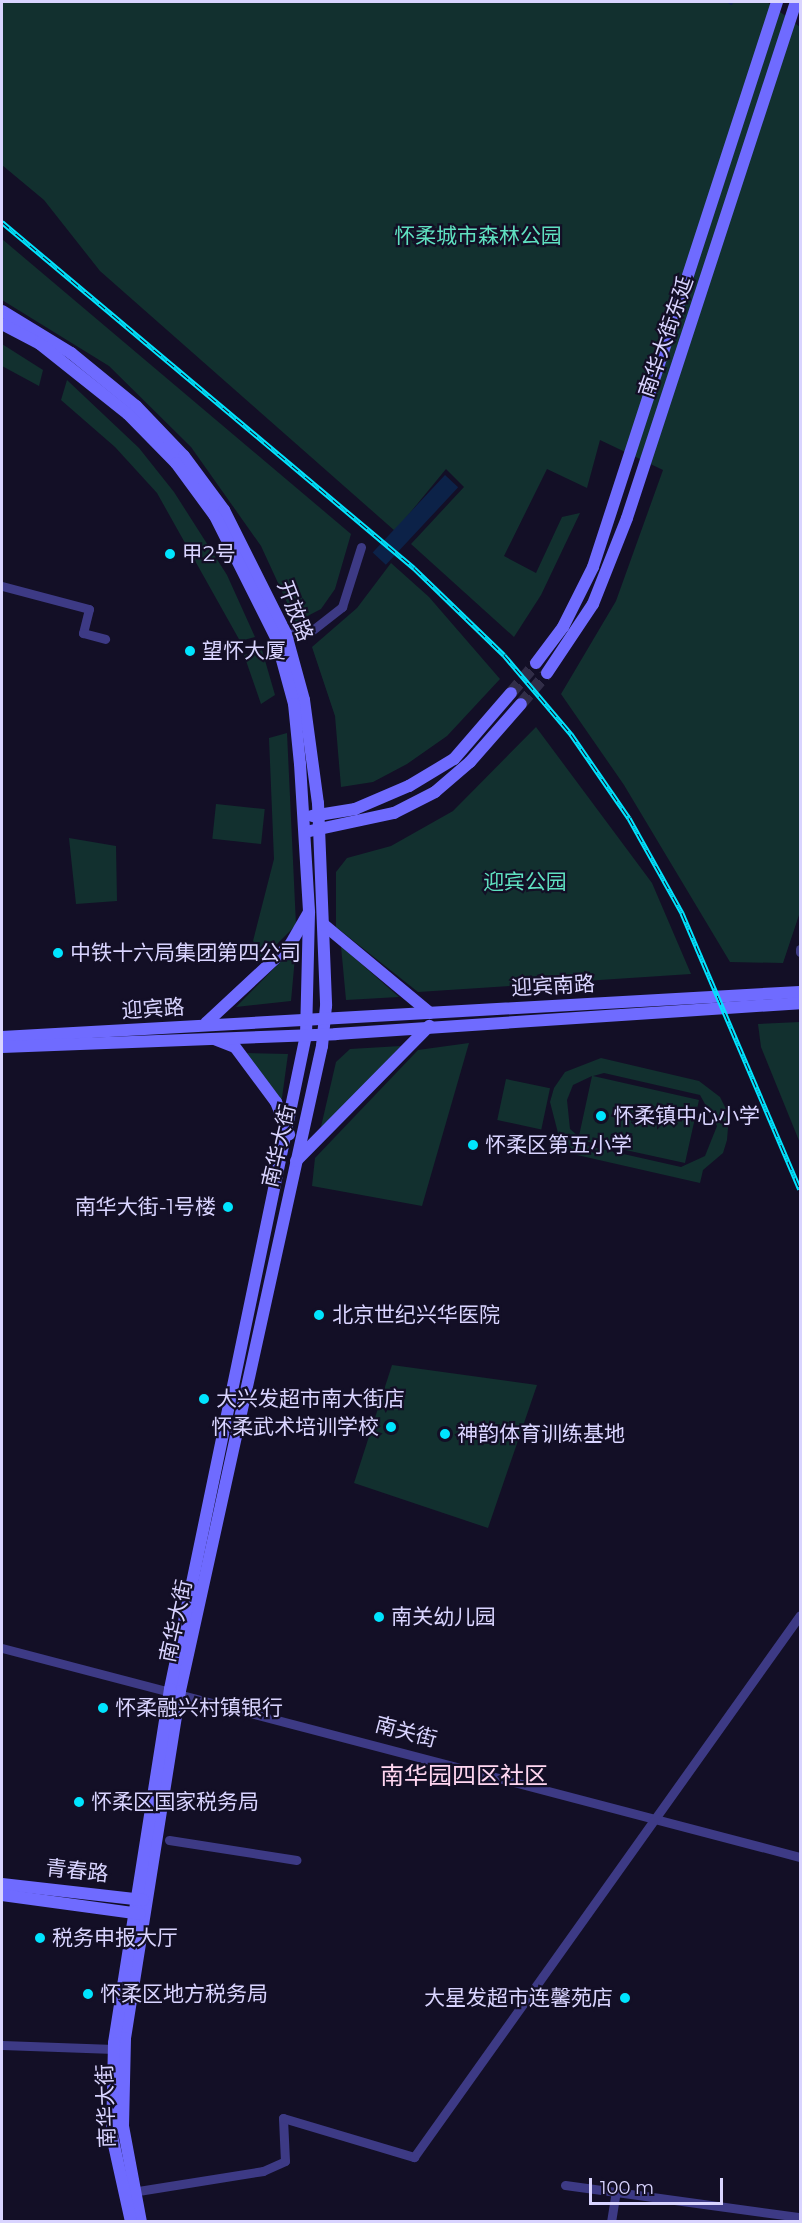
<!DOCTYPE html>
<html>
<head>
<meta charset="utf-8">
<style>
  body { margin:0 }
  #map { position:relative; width:802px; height:2223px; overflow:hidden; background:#130f26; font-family:Montserrat,"Noto Sans SC",sans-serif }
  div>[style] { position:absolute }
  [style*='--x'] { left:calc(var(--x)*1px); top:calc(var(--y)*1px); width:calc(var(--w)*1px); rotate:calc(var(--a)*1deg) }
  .green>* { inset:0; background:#12302f; transform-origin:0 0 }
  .water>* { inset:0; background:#0c2248; transform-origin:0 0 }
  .stream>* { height:3px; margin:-1.5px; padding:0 1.5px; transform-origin:1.5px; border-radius:1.5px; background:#0c2248 }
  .secondary-tunnel>* { height:12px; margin-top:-6px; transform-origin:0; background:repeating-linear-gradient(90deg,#312d47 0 12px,transparent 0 18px) }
  .street>* { height:9px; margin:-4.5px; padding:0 4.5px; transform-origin:4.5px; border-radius:4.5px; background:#3d3a85 }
  .secondary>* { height:12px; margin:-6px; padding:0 6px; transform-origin:6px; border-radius:6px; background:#6f6bff }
  .rail>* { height:5px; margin-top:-2.5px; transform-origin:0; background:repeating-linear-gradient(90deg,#130f26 0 9px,#00e5ff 0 18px); box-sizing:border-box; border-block:2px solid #00e5ff }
  .dots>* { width:16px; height:16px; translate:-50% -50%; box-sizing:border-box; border:3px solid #130f26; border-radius:50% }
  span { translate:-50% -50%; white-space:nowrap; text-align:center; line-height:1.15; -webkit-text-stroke:4.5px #130f26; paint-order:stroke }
  .park-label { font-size:21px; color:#5fe0c0 }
  .street-label { font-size:21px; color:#d9d4ff }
  .poi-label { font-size:21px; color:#d9d4ff }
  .left { translate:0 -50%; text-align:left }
  .right { translate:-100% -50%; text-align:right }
  .quarter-label { font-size:24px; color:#ffd6f0 }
  .frame { position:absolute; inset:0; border:3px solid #d9d4ff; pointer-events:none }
  .scale { position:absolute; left:589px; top:2178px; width:134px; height:27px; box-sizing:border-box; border:3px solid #d9d4ff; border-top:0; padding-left:8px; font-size:18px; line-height:21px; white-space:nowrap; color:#d9d4ff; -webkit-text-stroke:4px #130f26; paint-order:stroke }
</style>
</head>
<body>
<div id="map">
  <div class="green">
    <i style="clip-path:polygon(2px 2px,767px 2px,800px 27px,800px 912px,783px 963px,730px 962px,624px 785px,561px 694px,616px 601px,663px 470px,600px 440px,587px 488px,547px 469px,504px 556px,536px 573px,562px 517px,580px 513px,541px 595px,514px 637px,411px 544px,464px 487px,446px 469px,395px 531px,100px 271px,44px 200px,2px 165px)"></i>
    <i style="clip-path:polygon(2px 239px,351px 534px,335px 589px,321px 609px,296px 622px,261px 546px,191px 447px,109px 366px,2px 300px)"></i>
    <i style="clip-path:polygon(2px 344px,43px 370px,39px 386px,2px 366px)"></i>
    <i style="clip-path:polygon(67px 380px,139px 448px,174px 492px,227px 575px,255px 637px,240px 641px,157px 493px,115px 447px,61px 400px)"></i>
    <i style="clip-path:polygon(391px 563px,429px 597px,500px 679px,447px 736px,407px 764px,373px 782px,341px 787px,335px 716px,312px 647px,357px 608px)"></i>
    <i style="clip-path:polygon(262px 650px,275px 695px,261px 704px,244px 655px)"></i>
    <i style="clip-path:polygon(536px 727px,652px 883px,691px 974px,418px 992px,336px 927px,336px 872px,347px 858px,391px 846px,453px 811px)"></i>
    <i style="clip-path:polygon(287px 733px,296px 925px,257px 964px,261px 949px,253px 941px,274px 859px,269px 738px)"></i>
    <i style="left:216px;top:804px;width:49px;height:35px;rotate:6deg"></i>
    <i style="clip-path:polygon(69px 838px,116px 846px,117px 901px,76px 904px)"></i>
    <i style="clip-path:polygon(296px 946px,291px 1001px,236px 1007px)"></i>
    <i style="clip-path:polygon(341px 946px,399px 997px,346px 1000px)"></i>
    <i style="clip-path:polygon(800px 1022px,800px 1143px,761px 1047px,758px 1024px)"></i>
    <i style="clip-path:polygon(469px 1043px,422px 1206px,312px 1186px,315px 1158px,418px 1050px)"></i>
    <i style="clip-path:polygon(401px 1046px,320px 1131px,336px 1062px,350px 1049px)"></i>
    <i style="clip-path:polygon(244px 1053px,288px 1054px,281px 1105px)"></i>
    <i style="clip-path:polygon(evenodd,601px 1058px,699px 1081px,720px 1097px,729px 1115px,727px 1140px,723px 1153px,703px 1170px,700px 1183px,577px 1155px,558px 1133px,550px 1102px,554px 1088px,565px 1072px,601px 1058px,604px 1073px,700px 1095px,717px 1126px,705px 1156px,681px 1167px,588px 1146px,584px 1141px,685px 1163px,699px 1100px,593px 1076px,604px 1073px,601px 1058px,592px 1076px,579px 1136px,578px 1136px,570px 1129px,567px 1100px,573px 1085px,592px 1076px)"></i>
    <i style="left:506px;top:1079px;width:45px;height:42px;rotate:12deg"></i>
    <i style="clip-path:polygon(392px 1365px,537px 1385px,488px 1528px,354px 1483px)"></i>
  </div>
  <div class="water">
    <i style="left:445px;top:475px;width:18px;height:106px;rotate:43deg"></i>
  </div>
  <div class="stream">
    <i style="--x:729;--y:2;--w:2;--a:27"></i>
  </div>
  <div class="secondary-tunnel">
    <i style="--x:511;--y:693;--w:39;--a:-50"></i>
    <i style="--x:521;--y:704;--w:40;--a:-50"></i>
  </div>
  <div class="street">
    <i style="--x:2;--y:586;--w:90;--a:14.8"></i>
    <i style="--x:89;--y:609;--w:25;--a:104"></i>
    <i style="--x:83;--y:633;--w:23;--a:15"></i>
    <i style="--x:286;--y:634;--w:24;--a:-5"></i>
    <i style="--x:310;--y:632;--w:41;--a:-38"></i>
    <i style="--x:342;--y:607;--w:63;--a:-72.4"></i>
    <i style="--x:800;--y:949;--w:3;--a:90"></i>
    <i style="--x:2;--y:1648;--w:825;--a:14.68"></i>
    <i style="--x:169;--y:1840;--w:129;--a:8.9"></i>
    <i style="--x:2;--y:2045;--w:112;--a:2"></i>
    <i style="--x:565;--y:2185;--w:237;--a:7.8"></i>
    <i style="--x:132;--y:2192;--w:133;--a:-9.1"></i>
    <i style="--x:263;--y:2171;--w:24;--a:-24"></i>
    <i style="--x:285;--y:2161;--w:43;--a:-92.7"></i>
    <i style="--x:283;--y:2118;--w:137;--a:16.6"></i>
    <i style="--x:414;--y:2157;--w:665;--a:-54.54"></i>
    <i style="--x:611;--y:2222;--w:30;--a:-81"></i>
  </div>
  <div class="secondary">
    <i style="--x:2;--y:311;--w:81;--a:31.3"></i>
    <i style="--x:71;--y:353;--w:84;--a:39.2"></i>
    <i style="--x:136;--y:406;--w:69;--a:46.2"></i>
    <i style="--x:184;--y:456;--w:67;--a:53.5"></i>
    <i style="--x:224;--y:510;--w:139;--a:63.4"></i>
    <i style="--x:286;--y:634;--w:68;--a:74.7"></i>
    <i style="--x:304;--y:700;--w:104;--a:82.3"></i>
    <i style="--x:318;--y:803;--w:203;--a:87.7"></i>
    <i style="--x:326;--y:1006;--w:40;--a:95.7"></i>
    <i style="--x:322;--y:1046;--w:660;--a:102.42"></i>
    <i style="--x:180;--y:1691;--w:351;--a:99"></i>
    <i style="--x:125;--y:2038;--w:88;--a:91.3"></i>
    <i style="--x:123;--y:2126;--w:98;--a:79.4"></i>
    <i style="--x:2;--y:324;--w:43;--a:27.8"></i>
    <i style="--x:40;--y:344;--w:112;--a:38.5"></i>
    <i style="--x:128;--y:414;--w:69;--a:45.6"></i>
    <i style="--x:176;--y:463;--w:66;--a:53.7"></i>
    <i style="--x:215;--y:516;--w:136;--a:63.4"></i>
    <i style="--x:276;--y:638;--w:68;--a:74.7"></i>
    <i style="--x:294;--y:704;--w:60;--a:84.3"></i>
    <i style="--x:300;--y:764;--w:149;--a:86.5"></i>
    <i style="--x:309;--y:913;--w:122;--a:91.4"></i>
    <i style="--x:306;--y:1035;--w:668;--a:101.75"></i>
    <i style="--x:170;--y:1689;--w:358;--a:99"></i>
    <i style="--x:114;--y:2043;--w:93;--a:91.2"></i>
    <i style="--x:112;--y:2136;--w:88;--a:77.5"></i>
    <i style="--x:536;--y:663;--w:45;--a:-53.1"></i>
    <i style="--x:563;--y:627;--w:67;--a:-63.4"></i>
    <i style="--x:593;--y:567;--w:594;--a:-71.96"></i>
    <i style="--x:547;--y:673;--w:83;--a:-56.3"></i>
    <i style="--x:593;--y:604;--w:92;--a:-68.4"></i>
    <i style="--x:627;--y:518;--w:543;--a:-71.87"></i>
    <i style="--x:312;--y:816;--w:44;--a:-9.2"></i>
    <i style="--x:355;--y:809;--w:59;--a:-23.1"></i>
    <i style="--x:409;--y:786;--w:52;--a:-31"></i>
    <i style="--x:454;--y:759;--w:87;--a:-49.2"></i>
    <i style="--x:310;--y:831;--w:86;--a:-12.1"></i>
    <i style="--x:394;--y:813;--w:46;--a:-27.1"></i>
    <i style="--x:435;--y:792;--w:46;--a:-40.6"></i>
    <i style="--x:470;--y:762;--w:77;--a:-48.7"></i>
    <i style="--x:323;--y:924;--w:139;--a:39.8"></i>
    <i style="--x:206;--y:1023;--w:115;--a:-42.9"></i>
    <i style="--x:290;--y:945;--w:36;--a:-60"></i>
    <i style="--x:2;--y:1037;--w:799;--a:-3.23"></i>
    <i style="--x:214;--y:1039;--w:22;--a:21"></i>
    <i style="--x:235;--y:1047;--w:69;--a:53.3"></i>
    <i style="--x:276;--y:1102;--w:35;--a:68"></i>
    <i style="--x:2;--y:1047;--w:334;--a:-2.2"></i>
    <i style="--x:336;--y:1034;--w:465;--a:-3.8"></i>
    <i style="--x:296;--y:1161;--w:190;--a:-45.4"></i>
    <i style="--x:2;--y:1884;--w:142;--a:6.5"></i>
    <i style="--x:2;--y:1895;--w:139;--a:7.8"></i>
  </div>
  <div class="rail">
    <i style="--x:2;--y:222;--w:538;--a:40.02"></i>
    <i style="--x:414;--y:568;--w:125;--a:44"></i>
    <i style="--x:504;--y:655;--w:104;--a:49.7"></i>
    <i style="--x:571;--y:734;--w:102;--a:55.4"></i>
    <i style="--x:629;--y:818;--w:109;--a:60.8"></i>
    <i style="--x:682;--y:913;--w:300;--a:66.9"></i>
  </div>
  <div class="dots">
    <i style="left:170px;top:554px;background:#00e5ff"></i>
    <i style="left:190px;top:651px;background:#00e5ff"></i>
    <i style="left:58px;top:953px;background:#00e5ff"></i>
    <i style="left:601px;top:1116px;background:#00e5ff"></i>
    <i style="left:473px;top:1145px;background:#00e5ff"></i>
    <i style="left:228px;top:1207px;background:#00e5ff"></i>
    <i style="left:319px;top:1315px;background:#00e5ff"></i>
    <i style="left:204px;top:1399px;background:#00e5ff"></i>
    <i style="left:391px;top:1427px;background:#00e5ff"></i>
    <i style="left:445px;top:1434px;background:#00e5ff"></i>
    <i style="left:379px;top:1617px;background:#00e5ff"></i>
    <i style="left:103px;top:1708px;background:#00e5ff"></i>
    <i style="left:79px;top:1802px;background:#00e5ff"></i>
    <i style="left:40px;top:1938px;background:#00e5ff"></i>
    <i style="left:88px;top:1994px;background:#00e5ff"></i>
    <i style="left:625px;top:1998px;background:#00e5ff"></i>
  </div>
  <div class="park-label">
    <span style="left:478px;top:236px">怀柔城市森林公园</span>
    <span style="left:525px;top:882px">迎宾公园</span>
  </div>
  <div class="street-label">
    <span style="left:666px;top:337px;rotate:-71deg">南华大街东延</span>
    <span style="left:295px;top:611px;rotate:69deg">开放路</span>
    <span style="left:553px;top:986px;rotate:-3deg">迎宾南路</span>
    <span style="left:153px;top:1009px;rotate:-4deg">迎宾路</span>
    <span style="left:279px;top:1146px;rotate:-77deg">南华大街</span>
    <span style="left:176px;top:1621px;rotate:-78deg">南华大街</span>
    <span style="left:406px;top:1732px;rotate:15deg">南关街</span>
    <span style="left:77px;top:1871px;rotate:6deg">青春路</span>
    <span style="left:106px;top:2106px;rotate:-92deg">南华大街</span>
  </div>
  <div class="poi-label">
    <span class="left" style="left:182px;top:554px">甲2号</span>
    <span class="left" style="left:202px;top:651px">望怀大厦</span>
    <span class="left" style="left:70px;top:953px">中铁十六局集团第四公司</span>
    <span class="left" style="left:613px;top:1116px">怀柔镇中心小学</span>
    <span class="left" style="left:485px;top:1145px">怀柔区第五小学</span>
    <span class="right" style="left:216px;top:1207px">南华大街-1号楼</span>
    <span class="left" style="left:332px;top:1315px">北京世纪兴华医院</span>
    <span class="left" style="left:216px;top:1399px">大兴发超市南大街店</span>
    <span class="right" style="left:379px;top:1427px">怀柔武术培训学校</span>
    <span class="left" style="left:457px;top:1434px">神韵体育训练基地</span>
    <span class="left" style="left:391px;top:1617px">南关幼儿园</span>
    <span class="left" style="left:115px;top:1708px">怀柔融兴村镇银行</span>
    <span class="left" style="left:91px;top:1802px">怀柔区国家税务局</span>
    <span class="left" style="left:52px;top:1938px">税务申报大厅</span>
    <span class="left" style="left:100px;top:1994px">怀柔区地方税务局</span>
    <span class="right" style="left:613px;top:1998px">大星发超市连馨苑店</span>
  </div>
  <div class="quarter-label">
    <span style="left:464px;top:1776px">南华园四区社区</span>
  </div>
  <div class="frame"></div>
  <div class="scale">100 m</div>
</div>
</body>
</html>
